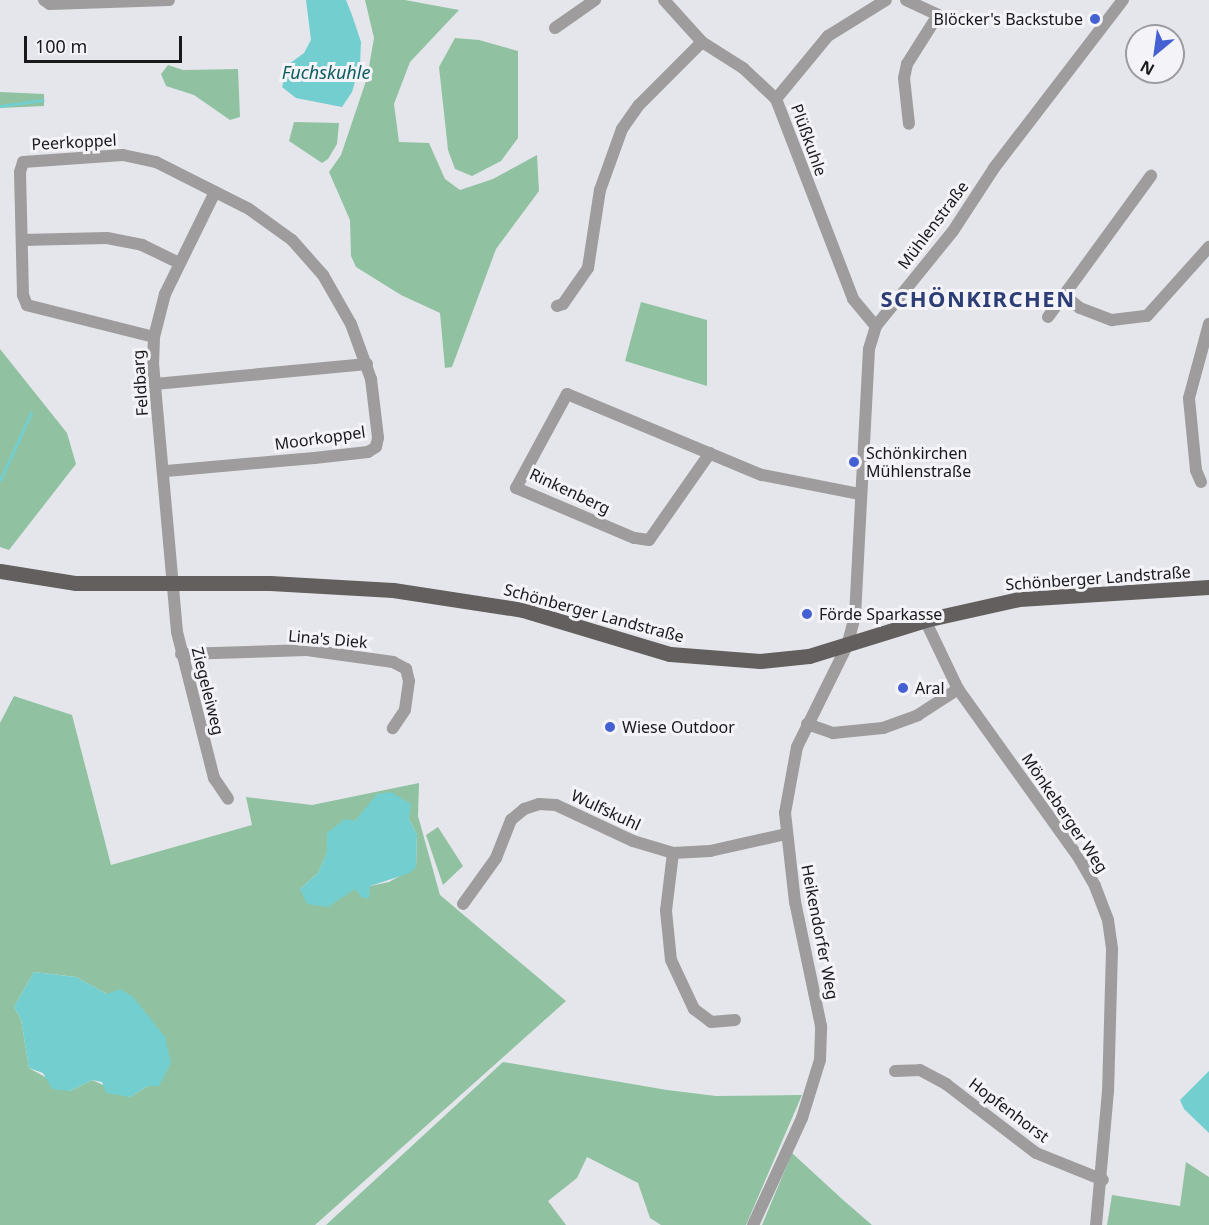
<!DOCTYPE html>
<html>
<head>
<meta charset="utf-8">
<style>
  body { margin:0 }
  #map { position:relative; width:1209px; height:1225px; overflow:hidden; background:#e5e6eb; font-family:"Noto Sans",sans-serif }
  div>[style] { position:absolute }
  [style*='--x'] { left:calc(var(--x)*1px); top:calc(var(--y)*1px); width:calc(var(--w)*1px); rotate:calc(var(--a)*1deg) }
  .green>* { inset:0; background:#90c2a2 }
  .water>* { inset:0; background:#73cecf }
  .stream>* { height:3px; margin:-1.5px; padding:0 1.5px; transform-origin:1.5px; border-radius:1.5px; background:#73cecf }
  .minor>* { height:12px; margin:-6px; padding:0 6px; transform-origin:6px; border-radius:6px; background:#9e9c9c }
  .major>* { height:15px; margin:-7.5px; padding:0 7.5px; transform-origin:7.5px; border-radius:7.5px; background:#635f5e }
  .dots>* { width:16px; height:16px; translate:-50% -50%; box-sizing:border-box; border:3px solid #f3f3f8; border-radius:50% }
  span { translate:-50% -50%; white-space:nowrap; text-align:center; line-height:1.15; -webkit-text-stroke:6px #f3f3f8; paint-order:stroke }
  .poi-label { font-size:16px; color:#19191b }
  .right { translate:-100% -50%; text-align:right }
  .left { translate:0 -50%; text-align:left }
  .street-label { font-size:16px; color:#19191b }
  .water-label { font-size:18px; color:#0e5e5f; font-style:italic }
  .district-label { font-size:22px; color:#2d3d76; font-weight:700; letter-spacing:1.5px }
  .north { position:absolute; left:1125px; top:24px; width:60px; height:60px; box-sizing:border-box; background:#f3f3f8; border:2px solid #9c9ca0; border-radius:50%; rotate:209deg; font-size:16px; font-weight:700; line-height:24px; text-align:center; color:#19191b }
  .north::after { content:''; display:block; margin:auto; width:21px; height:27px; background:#4560d3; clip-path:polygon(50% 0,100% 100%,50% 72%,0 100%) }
  .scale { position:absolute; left:24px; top:36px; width:158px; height:27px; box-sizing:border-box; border:3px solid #19191b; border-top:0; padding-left:8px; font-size:18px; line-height:21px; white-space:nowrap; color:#19191b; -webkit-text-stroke:4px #f3f3f8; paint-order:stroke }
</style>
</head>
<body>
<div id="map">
  <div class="green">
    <i style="clip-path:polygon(365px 0,405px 0,459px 10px,410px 62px,394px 104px,399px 142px,429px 143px,445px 179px,460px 190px,493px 179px,537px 155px,539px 191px,496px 249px,452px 367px,445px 368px,440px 313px,401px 295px,356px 267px,351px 256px,350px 220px,329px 172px,341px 155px,367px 78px,374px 38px)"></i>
    <i style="clip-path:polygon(455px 38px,479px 40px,518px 51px,518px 138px,501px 161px,472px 176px,455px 169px,448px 150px,439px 67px)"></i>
    <i style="clip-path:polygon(168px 65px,183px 70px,238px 69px,240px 117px,230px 120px,194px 95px,166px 86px,161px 74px)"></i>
    <i style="clip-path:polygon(0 92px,44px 94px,44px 106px,0 108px)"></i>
    <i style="clip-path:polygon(294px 122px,339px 123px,337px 144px,328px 159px,322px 163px,289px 141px)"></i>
    <i style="clip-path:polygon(641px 302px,707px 320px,707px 386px,625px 361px)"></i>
    <i style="clip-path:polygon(0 349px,67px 433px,76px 464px,9px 550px,0 547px)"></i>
    <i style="clip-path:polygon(evenodd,14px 696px,72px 715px,111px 865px,252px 825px,246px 797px,312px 805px,419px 783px,418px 816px,440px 895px,566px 1001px,315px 1225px,0 1225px,0 723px,14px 696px,373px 804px,409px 819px,417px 835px,416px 867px,389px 882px,370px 886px,300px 889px,318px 873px,327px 853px,327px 833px,355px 821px,373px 804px,14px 696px,34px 972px,76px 977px,107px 994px,148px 1086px,130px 1097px,92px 1080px,70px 1091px,29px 1068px,21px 1019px,14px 1007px,34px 972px)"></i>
    <i style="clip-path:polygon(438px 827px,463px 866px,443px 885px,426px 835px)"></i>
    <i style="clip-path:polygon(503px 1062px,667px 1090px,716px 1096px,802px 1095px,746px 1225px,661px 1225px,650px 1218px,638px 1183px,587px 1157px,577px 1178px,548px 1201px,566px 1225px,326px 1225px)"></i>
    <i style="clip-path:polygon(792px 1153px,842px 1199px,872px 1225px,762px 1225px)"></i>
    <i style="clip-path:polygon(1186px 1162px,1209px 1177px,1209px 1225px,1107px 1225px,1112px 1195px,1180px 1206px)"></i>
  </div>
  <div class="water">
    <i style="clip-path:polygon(306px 0,346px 0,352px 15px,361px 42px,360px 65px,352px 92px,342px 107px,296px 98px,282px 87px,289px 64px,304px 53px,311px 40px)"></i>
    <i style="clip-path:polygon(391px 792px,411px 804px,409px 819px,417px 835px,416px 867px,410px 873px,370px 886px,369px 899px,361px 897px,355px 889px,328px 907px,307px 904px,300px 889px,318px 873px,327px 853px,327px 833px,345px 819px,355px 821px,377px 794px)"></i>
    <i style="clip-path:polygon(34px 972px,76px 977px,107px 994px,120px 989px,133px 997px,165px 1037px,171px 1063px,159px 1086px,148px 1086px,130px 1097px,106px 1093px,102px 1082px,92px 1080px,70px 1091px,52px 1089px,43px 1073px,29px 1068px,21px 1019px,14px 1007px)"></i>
    <i style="clip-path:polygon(1209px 1071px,1209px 1133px,1184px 1109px,1180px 1100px)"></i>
  </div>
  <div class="stream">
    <i style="--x:0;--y:106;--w:43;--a:-7.9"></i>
    <i style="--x:0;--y:480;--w:74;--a:-65.2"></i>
  </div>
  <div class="minor">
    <i style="--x:44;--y:0;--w:7;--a:34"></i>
    <i style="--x:50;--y:4;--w:119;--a:-1.9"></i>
    <i style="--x:664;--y:0;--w:57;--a:47.9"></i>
    <i style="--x:702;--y:42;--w:49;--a:32.4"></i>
    <i style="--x:743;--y:68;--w:45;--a:43.2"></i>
    <i style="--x:776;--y:99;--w:214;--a:68.9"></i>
    <i style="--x:853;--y:299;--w:35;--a:50"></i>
    <i style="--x:906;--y:0;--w:35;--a:25"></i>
    <i style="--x:938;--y:15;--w:58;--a:122.3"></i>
    <i style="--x:907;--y:64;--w:14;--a:102"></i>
    <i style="--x:904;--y:78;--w:46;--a:83.8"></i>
    <i style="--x:555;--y:28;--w:49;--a:-35"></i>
    <i style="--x:776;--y:99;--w:82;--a:-50.5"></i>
    <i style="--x:828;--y:36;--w:68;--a:-31.8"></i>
    <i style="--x:215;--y:192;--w:114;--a:116.1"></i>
    <i style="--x:165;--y:294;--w:44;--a:104.3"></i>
    <i style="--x:154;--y:337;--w:26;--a:92"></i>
    <i style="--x:153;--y:363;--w:270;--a:84.9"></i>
    <i style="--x:177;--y:632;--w:151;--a:75.8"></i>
    <i style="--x:214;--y:778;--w:25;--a:56"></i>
    <i style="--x:22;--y:240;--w:85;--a:-1.3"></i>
    <i style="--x:107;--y:238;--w:36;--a:11"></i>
    <i style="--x:142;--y:245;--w:41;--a:25.9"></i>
    <i style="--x:1065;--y:296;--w:19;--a:39"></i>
    <i style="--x:1080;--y:308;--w:34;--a:21"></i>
    <i style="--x:1112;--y:320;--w:35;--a:-7"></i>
    <i style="--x:1147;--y:316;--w:93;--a:-48.1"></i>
    <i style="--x:557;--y:306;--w:6;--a:-18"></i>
    <i style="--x:563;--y:304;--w:44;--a:-55.2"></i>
    <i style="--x:588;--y:268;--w:79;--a:-81.3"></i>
    <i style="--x:600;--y:190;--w:65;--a:-70.2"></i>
    <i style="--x:622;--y:129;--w:29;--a:-55"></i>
    <i style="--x:639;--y:105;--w:89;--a:-45"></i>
    <i style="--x:1048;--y:317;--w:175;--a:-53.9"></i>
    <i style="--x:154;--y:337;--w:131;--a:-165.9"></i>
    <i style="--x:27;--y:305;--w:11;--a:-112"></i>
    <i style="--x:23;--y:295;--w:123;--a:-91.4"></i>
    <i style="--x:20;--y:172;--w:10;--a:-73"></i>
    <i style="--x:23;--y:162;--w:100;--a:-4"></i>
    <i style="--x:123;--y:155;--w:34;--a:12"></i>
    <i style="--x:156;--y:162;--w:104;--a:26.8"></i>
    <i style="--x:249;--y:209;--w:53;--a:35.8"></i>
    <i style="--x:292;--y:240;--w:47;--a:48.5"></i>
    <i style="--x:323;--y:275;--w:56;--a:60.3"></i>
    <i style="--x:351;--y:324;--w:59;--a:70"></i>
    <i style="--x:371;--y:379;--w:59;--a:83.2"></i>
    <i style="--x:378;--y:438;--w:9;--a:103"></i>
    <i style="--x:376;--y:447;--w:9;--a:148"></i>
    <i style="--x:368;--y:452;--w:54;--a:173.7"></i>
    <i style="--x:314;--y:458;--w:151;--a:175"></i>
    <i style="--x:155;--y:384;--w:213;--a:-5.4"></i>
    <i style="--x:710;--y:453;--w:106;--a:125"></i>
    <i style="--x:649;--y:540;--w:15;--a:-172"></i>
    <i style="--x:634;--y:538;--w:128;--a:-157"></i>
    <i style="--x:516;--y:488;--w:107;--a:-61.5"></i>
    <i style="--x:567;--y:394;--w:211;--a:22.6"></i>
    <i style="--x:762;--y:475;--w:100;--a:11"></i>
    <i style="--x:1201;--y:482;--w:13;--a:-113"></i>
    <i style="--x:1196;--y:470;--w:72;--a:-95.6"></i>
    <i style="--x:1189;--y:398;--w:77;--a:-74.9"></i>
    <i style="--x:925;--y:620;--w:76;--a:64.4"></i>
    <i style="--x:958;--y:689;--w:208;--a:54.4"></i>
    <i style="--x:1079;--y:858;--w:32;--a:60"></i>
    <i style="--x:1095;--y:886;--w:36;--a:69"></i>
    <i style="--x:1108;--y:920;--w:30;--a:82"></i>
    <i style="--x:1112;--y:950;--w:141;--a:91.6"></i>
    <i style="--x:1108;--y:1091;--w:135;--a:95.1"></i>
    <i style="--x:181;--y:654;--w:126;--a:-1.8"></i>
    <i style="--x:307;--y:650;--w:87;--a:7.9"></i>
    <i style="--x:393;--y:662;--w:15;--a:28"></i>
    <i style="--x:406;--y:669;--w:12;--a:76"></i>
    <i style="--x:409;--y:681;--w:29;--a:98"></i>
    <i style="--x:405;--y:710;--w:22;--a:124"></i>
    <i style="--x:807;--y:724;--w:28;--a:19"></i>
    <i style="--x:833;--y:733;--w:50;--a:-5.7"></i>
    <i style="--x:883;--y:728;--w:37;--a:-20"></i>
    <i style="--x:918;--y:715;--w:48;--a:-33"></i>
    <i style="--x:673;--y:853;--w:58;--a:96.9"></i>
    <i style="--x:666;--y:911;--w:49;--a:84.2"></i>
    <i style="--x:671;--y:960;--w:54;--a:64.9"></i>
    <i style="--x:694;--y:1009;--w:21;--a:37"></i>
    <i style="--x:711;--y:1022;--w:24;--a:-5"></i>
    <i style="--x:463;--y:904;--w:57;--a:-54.3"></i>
    <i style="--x:496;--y:858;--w:41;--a:-68.5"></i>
    <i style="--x:511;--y:820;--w:17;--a:-40"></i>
    <i style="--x:524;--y:809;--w:16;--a:-18"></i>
    <i style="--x:539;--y:804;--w:17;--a:3"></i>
    <i style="--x:556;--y:805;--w:85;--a:25.1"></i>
    <i style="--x:633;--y:841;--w:42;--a:16.7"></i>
    <i style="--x:673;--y:853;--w:37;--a:-3"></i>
    <i style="--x:710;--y:851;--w:78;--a:-12.6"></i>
    <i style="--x:895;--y:1071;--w:25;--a:-2"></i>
    <i style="--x:920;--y:1070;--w:30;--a:28"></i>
    <i style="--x:946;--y:1084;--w:113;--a:37.5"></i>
    <i style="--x:1036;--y:1153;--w:72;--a:21.9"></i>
    <i style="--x:753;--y:1225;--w:118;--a:-65.4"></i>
    <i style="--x:802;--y:1118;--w:61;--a:-72.8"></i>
    <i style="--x:820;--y:1060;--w:34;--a:-88"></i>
    <i style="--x:821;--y:1026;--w:127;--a:-101.8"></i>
    <i style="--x:795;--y:902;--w:90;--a:-96.4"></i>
    <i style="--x:785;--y:813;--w:67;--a:-79.7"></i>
    <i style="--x:797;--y:747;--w:113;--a:-63.7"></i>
    <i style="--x:847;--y:646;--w:31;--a:-75"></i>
    <i style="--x:855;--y:616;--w:267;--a:-87"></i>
    <i style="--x:869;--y:349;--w:24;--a:-73"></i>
    <i style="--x:876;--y:326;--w:122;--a:-51"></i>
    <i style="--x:953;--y:231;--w:75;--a:-56.9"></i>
    <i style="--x:994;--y:168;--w:212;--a:-52.5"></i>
  </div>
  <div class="major">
    <i style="--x:0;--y:571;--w:77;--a:9"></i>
    <i style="--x:76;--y:583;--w:194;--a:0"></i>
    <i style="--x:270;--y:583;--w:123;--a:3.3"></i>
    <i style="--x:393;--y:590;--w:132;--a:8.7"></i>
    <i style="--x:523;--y:610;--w:153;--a:16.7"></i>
    <i style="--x:670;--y:654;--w:90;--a:4.4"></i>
    <i style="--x:760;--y:661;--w:49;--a:-5.8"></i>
    <i style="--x:809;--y:656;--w:121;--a:-17.2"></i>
    <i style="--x:925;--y:620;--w:96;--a:-12.6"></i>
    <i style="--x:1019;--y:599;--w:190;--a:-3.6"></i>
  </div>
  <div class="dots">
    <i style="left:1095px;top:19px;background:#4560d3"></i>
    <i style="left:854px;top:462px;background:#4560d3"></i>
    <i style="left:807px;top:614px;background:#4560d3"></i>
    <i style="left:903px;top:688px;background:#4560d3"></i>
    <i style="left:610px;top:727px;background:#4560d3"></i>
  </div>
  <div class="poi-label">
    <span class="right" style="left:1083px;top:19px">Blöcker's Backstube</span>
    <span class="left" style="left:866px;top:462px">Schönkirchen<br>Mühlenstraße</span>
    <span class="left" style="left:819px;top:614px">Förde Sparkasse</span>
    <span class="left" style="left:915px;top:688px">Aral</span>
    <span class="left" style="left:622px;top:727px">Wiese Outdoor</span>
  </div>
  <div class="street-label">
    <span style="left:809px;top:140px;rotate:70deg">Plüßkuhle</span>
    <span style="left:74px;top:142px;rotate:-3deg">Peerkoppel</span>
    <span style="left:933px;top:225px;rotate:-53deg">Mühlenstraße</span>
    <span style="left:140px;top:383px;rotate:-94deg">Feldbarg</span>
    <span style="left:320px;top:438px;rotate:-8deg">Moorkoppel</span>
    <span style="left:570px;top:491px;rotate:25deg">Rinkenberg</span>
    <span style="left:1098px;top:578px;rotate:-4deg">Schönberger Landstraße</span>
    <span style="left:594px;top:613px;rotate:15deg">Schönberger Landstraße</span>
    <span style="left:328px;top:639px;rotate:5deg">Lina's Diek</span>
    <span style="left:208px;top:691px;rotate:76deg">Ziegeleiweg</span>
    <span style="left:606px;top:810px;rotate:25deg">Wulfskuhl</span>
    <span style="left:1065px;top:813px;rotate:56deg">Mönkeberger Weg</span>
    <span style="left:820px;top:932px;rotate:79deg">Heikendorfer Weg</span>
    <span style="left:1009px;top:1110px;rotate:37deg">Hopfenhorst</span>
  </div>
  <div class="water-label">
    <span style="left:326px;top:72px">Fuchskuhle</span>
  </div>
  <div class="district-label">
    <span style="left:978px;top:299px">SCHÖNKIRCHEN</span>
  </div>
  <div class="north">N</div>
  <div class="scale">100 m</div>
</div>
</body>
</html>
